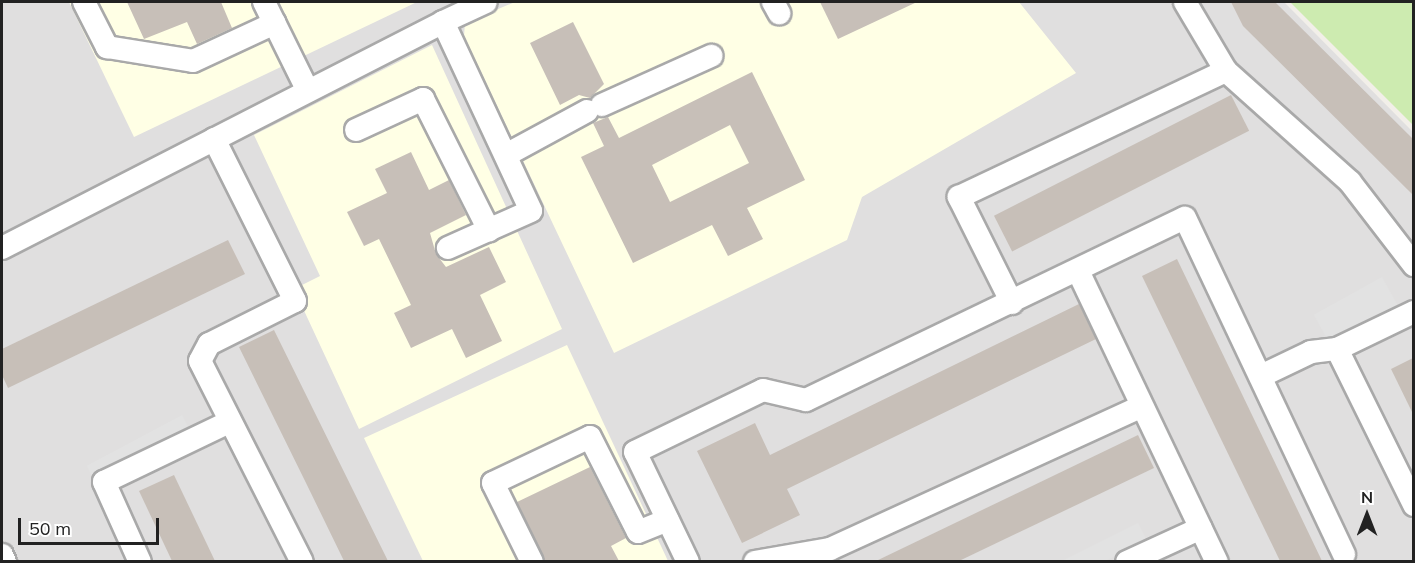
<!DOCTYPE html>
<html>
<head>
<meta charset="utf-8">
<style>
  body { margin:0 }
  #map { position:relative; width:1415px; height:563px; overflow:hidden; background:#f2efe9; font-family:Mulish,sans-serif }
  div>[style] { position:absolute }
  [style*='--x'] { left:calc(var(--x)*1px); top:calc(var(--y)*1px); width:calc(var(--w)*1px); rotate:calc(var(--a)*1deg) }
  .residential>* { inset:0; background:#e0dfdf }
  .education>* { inset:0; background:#ffffe5 }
  .grass>* { inset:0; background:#cdebb0 }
  .parking>* { inset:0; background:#e2e2e2; transform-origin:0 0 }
  .building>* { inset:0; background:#c7bfb8; transform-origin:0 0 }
  .roads { filter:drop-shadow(2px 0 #a9a9a9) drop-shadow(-2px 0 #a9a9a9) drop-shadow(0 2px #a9a9a9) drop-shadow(0 -2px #a9a9a9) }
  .minor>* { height:22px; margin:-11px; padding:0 11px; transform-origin:11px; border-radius:11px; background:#fff }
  span { translate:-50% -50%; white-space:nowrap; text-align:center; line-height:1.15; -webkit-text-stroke:4.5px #fff; paint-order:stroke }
  .frame { position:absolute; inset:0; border:3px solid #222; pointer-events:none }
  .north { position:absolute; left:1337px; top:485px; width:60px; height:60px; -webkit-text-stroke:4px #fff; paint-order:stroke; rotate:0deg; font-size:16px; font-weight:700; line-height:24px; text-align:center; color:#222 }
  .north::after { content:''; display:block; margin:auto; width:21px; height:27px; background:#222; clip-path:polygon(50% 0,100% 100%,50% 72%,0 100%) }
  .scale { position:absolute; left:18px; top:518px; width:141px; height:27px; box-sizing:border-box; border:3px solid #222; border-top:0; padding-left:8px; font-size:18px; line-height:21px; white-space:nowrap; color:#222; -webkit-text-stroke:4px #fff; paint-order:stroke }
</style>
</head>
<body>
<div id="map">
  <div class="residential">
    <i style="clip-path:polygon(2px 2px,1284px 2px,1413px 132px,1413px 561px,2px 561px)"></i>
  </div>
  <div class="education">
    <i style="clip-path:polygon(69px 2px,417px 2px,134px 137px)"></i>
    <i style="clip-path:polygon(515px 2px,1019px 2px,1076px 73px,862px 197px,847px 240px,614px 353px,464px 36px,465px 23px)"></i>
    <i style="clip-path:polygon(432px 45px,562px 329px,359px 429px,294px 289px,320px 276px,254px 135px)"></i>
    <i style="clip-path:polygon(567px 345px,668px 561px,423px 561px,364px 438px)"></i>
  </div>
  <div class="grass">
    <i style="clip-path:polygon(1290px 2px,1413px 2px,1413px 125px)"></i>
  </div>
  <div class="parking">
    <i style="left:1382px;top:277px;width:35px;height:78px;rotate:61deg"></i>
    <i style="left:182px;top:415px;width:17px;height:108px;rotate:62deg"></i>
    <i style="clip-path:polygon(1138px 523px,1147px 541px,1105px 561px,1060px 562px)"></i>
  </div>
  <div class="building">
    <i style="clip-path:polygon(127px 2px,221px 2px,232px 28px,197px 44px,187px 22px,144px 39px)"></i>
    <i style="clip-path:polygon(820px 2px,917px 2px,838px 39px)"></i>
    <i style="clip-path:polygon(1231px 2px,1275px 2px,1413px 139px,1413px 195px,1243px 26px)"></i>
    <i style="clip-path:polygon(573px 22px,604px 84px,590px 98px,579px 95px,560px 105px,530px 43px)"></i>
    <i style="clip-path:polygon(evenodd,752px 72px,805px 180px,747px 208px,763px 239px,728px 256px,712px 225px,633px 263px,581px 157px,604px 146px,593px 123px,608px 117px,619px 138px,752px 72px,730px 125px,749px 163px,670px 202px,652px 165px,730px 125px)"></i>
    <i style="left:1231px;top:95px;width:40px;height:266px;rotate:63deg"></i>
    <i style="clip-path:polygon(411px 152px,429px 190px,449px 180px,466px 215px,430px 233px,436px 254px,446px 267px,489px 247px,506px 282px,480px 295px,502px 341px,466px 358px,452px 329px,411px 348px,394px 313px,411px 305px,379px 239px,364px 246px,347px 212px,387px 193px,375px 169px)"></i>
    <i style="clip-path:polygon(228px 240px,245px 274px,8px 388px,2px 375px,2px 349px)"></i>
    <i style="clip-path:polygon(1177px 259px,1278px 469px,1322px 561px,1280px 561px,1142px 276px)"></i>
    <i style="clip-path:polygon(1079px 304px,1096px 339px,787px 489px,800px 515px,742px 543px,697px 451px,755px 423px,770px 455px)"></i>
    <i style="clip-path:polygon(274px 330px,388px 561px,344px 561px,307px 485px,239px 347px)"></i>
    <i style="clip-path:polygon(1413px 358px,1413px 414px,1391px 369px)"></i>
    <i style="clip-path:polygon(1138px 435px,1154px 468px,959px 561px,876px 561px)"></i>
    <i style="clip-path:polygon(590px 467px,626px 538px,611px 546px,619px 561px,545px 561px,517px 502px)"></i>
    <i style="clip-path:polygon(174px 475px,215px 561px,172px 561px,139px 491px)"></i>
  </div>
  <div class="roads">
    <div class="minor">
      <i style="--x:84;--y:2;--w:51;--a:62.9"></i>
      <i style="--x:107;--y:47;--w:87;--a:9.2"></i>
      <i style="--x:193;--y:61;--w:90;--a:-24.9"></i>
      <i style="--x:264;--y:2;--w:99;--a:63.7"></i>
      <i style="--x:773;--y:2;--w:13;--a:61"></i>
      <i style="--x:1185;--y:2;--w:80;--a:59.3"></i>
      <i style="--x:1226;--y:71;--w:166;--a:41.8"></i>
      <i style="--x:1350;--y:182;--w:105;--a:52.4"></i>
      <i style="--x:443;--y:22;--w:47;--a:-24.9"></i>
      <i style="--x:602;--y:105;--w:120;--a:-24.2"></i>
      <i style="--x:356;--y:130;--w:74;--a:-24.8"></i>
      <i style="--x:423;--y:99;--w:147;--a:63.3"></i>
      <i style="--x:214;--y:139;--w:181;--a:63.4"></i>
      <i style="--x:295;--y:301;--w:96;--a:153.4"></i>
      <i style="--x:209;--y:344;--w:19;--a:118"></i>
      <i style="--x:200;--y:361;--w:225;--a:63.1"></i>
      <i style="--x:506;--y:155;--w:92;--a:-28.5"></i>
      <i style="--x:2;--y:248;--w:496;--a:-27.1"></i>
      <i style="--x:443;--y:22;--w:208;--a:65"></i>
      <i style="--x:531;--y:211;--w:91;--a:156"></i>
      <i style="--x:1078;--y:271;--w:322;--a:64.5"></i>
      <i style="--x:1012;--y:303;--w:119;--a:-116.6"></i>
      <i style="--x:959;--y:197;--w:295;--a:-25.3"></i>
      <i style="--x:1337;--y:349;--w:174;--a:63.7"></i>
      <i style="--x:1261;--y:376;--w:55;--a:-25.6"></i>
      <i style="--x:1311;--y:352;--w:26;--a:-7"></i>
      <i style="--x:1337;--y:349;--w:85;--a:-25.7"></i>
      <i style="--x:2;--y:555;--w:8;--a:67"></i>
      <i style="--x:140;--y:562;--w:88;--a:-114.2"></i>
      <i style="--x:104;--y:482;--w:139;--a:-25.6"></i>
      <i style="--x:532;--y:562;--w:88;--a:-116.3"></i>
      <i style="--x:493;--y:483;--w:107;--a:-25.4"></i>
      <i style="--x:590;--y:437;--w:106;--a:63.2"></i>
      <i style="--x:638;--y:532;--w:32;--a:-22"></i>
      <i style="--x:688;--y:562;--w:122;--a:-115.7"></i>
      <i style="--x:635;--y:452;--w:142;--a:-25.8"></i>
      <i style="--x:763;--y:390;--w:44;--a:13.1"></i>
      <i style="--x:806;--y:400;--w:420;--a:-25.7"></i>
      <i style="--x:1185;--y:218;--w:372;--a:64.7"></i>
      <i style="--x:755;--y:562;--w:76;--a:-9.8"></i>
      <i style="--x:830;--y:549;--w:343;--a:-24.6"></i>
      <i style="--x:1127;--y:562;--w:81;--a:-24.7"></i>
    </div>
  </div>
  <div class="frame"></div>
  <div class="north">N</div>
  <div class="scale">50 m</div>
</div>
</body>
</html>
